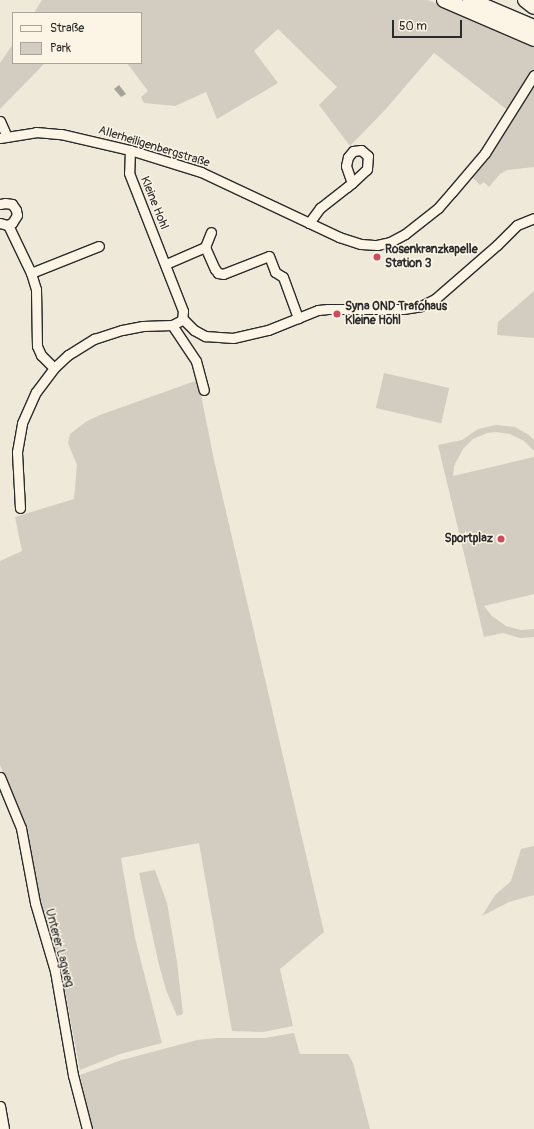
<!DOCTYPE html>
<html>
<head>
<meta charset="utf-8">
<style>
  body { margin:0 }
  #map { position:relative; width:534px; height:1129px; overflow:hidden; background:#efe9da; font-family:Pangolin,sans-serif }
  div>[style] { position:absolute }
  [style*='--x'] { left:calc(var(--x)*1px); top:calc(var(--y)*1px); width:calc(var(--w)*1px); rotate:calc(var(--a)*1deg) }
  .green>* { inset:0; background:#d2cdc0; transform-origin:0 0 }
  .water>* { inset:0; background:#a6a399 }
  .roads { filter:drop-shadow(1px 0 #2b2b2b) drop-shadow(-1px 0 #2b2b2b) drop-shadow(0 1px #2b2b2b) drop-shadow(0 -1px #2b2b2b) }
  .minor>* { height:9px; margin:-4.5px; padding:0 4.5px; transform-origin:4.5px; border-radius:4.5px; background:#fcf5e5 }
  .trunk>* { height:14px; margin:-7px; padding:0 7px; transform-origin:7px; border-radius:7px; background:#fcf5e5 }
  .dots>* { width:11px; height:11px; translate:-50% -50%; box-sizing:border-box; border:2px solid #fcf5e5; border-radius:50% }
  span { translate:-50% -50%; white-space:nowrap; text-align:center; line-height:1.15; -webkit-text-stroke:3px #fcf5e5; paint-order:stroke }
  .street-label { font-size:12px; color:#2b2b2b }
  .poi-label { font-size:12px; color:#2b2b2b; font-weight:700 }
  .left { translate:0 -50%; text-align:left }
  .right { translate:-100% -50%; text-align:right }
  .legend { position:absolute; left:12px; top:12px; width:130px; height:52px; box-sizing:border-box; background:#fcf5e5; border:1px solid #a8a49b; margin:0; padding:5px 7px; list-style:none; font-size:12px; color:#2b2b2b }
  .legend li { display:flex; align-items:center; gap:8px; height:20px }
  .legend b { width:20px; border:1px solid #a8a49b }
  .scale { position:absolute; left:392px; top:20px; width:70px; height:18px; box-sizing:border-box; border:2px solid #2b2b2b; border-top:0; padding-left:5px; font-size:12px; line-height:14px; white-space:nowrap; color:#2b2b2b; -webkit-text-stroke:3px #fcf5e5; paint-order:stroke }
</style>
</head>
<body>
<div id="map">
  <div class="green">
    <i style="clip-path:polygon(42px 0,428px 0,534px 46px,534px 167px,507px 170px,500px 174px,489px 187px,484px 182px,480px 185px,472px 177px,480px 168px,514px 115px,434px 53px,385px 110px,350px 146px,319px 105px,337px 87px,278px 29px,254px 51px,278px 83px,217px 119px,206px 92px,175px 106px,144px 103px,141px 97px,148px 91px,127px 63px,141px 63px,141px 13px,34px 13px)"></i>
    <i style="clip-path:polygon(13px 44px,13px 63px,45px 63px,0 109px,0 63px)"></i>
    <i style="clip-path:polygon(534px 291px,534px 338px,497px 335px,498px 322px)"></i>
    <i style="left:384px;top:373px;width:67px;height:36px;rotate:13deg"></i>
    <i style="clip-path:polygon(198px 380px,214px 460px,324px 932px,280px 969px,293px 1026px,263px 1032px,232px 1031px,199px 843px,121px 858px,135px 938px,162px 1043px,120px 1054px,80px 1070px,61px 970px,39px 902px,25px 828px,0 765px,0 561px,22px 551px,15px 517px,74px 499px,77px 465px,68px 443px,70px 434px,87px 421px,100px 415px)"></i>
    <i style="clip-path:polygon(496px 425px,515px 427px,529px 435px,534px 440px,534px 451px,524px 441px,510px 434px,496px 432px,487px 433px,473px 439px,463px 449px,454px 466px,453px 476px,534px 457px,534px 594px,484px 606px,492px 616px,506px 626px,521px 630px,534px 629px,534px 637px,520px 638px,503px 633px,484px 637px,438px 445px,462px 440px,478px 429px)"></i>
    <i style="clip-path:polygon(534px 846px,534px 895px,509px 902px,482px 916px,495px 895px,511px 881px,521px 849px)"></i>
    <i style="clip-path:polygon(155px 870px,167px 903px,177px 962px,183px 1014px,177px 1016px,166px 990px,158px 961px,139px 873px)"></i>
    <i style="clip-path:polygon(294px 1033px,300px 1054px,348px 1054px,353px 1063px,370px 1129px,92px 1129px,80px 1075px,122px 1060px,197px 1040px,217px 1038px,265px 1038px)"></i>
  </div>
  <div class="water">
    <i style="clip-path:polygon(119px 85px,126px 94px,121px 97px,114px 89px)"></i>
  </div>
  <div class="roads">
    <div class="minor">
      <i style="--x:0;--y:121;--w:17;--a:66"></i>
      <i style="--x:0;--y:138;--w:36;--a:-9"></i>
      <i style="--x:36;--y:132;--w:25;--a:5"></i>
      <i style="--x:61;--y:134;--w:71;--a:13.1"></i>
      <i style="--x:130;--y:150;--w:74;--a:17.2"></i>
      <i style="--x:201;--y:172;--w:153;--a:25.2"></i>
      <i style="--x:339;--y:237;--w:23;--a:18"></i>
      <i style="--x:361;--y:244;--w:16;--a:4"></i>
      <i style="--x:377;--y:245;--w:13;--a:-13"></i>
      <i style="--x:390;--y:242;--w:17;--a:-28"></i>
      <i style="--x:405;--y:234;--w:42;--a:-38.2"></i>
      <i style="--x:438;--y:208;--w:21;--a:-49"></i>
      <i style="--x:452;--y:192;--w:51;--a:-49.8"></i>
      <i style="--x:485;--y:153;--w:92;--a:-57.9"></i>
      <i style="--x:130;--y:150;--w:23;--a:92"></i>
      <i style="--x:129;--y:173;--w:148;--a:68.6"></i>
      <i style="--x:183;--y:311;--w:9;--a:96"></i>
      <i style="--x:182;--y:320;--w:11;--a:153"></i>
      <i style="--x:172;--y:325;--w:43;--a:56.3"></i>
      <i style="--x:196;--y:361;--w:30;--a:75"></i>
      <i style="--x:0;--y:204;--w:5;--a:-11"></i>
      <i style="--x:5;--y:203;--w:7;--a:8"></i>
      <i style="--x:12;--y:204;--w:7;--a:56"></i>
      <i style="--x:16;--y:210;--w:5;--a:79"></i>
      <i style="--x:17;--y:215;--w:9;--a:122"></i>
      <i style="--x:12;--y:223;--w:5;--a:158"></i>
      <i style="--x:7;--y:225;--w:7;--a:-164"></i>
      <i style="--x:309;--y:223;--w:19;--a:-54"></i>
      <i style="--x:320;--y:208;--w:34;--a:-38"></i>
      <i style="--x:347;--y:187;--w:6;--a:-39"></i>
      <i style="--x:352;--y:183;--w:19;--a:-43"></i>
      <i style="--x:366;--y:170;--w:1;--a:-45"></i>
      <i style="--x:367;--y:169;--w:13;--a:-86"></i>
      <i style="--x:368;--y:156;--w:9;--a:-139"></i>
      <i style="--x:361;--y:150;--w:8;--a:173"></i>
      <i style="--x:353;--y:151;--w:8;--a:130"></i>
      <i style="--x:348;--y:157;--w:9;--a:103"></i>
      <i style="--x:346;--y:166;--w:18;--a:71"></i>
      <i style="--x:8;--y:225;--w:53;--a:64.4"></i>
      <i style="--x:31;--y:273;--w:17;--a:73"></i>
      <i style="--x:36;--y:289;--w:57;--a:89"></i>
      <i style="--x:37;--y:346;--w:10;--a:66"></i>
      <i style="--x:41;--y:355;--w:18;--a:45"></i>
      <i style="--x:205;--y:247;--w:16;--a:-68"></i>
      <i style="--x:166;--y:264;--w:43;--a:-23.6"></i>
      <i style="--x:205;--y:247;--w:24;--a:66"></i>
      <i style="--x:215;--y:269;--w:5;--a:53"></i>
      <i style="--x:218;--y:273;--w:5;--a:11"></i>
      <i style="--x:223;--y:274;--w:49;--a:-21.4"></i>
      <i style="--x:269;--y:256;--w:17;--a:69"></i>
      <i style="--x:275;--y:272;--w:9;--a:32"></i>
      <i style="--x:283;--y:277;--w:44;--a:69.9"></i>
      <i style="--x:31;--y:273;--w:73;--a:-21.7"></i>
      <i style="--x:183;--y:319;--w:16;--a:45"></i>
      <i style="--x:194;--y:330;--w:13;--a:29"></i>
      <i style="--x:205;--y:336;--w:28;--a:4"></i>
      <i style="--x:233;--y:338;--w:36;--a:-13"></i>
      <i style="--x:268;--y:330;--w:54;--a:-21.8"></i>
      <i style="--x:318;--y:310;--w:10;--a:-6"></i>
      <i style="--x:328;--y:309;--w:75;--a:0"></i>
      <i style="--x:403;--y:309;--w:18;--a:-9"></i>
      <i style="--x:421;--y:306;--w:16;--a:-27"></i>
      <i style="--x:435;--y:299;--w:82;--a:-41.1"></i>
      <i style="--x:497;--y:245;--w:28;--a:-45"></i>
      <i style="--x:517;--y:225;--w:18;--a:-22"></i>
      <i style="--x:20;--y:508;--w:56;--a:-93.1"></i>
      <i style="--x:17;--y:452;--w:29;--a:-80"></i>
      <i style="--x:22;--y:423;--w:34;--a:-66"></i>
      <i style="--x:36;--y:392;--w:30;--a:-53"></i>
      <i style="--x:54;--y:368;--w:19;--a:-43"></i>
      <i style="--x:68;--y:355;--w:31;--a:-32"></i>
      <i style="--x:94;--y:339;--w:29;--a:-18"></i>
      <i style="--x:122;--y:330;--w:21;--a:-11"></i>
      <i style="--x:143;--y:326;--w:29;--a:-2"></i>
      <i style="--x:0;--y:777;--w:55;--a:67.6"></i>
      <i style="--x:21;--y:828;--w:76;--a:79.4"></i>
      <i style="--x:35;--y:903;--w:71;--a:73.6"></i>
      <i style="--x:55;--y:971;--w:106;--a:80.2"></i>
      <i style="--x:73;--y:1075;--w:56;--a:75.5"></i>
      <i style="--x:0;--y:1106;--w:23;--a:80"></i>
    </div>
    <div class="trunk">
      <i style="--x:444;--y:0;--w:98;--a:23.4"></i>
      <i style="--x:470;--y:0;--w:69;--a:22.9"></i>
      <i style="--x:525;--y:0;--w:11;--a:38"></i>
    </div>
  </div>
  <div class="dots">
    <i style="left:377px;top:257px;background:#d1495b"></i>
    <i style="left:337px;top:314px;background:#d1495b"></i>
    <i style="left:501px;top:539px;background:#d1495b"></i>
  </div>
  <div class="street-label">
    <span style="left:154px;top:147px;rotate:17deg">Allerheiligenbergstraße</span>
    <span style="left:154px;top:203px;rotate:68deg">Kleine Hohl</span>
    <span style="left:59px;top:948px;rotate:75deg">Unterer Lagweg</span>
  </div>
  <div class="poi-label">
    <span class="left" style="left:385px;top:257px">Rosenkranzkapelle<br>Station 3</span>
    <span class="left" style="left:345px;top:314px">Syna OND Trafohaus<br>Kleine Hohl</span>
    <span class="right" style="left:493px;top:539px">Sportplaz</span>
  </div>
  <ul class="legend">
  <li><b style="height:5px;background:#fcf5e5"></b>Straße</li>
  <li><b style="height:11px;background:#d2cdc0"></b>Park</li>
  </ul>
  <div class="scale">50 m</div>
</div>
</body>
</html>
